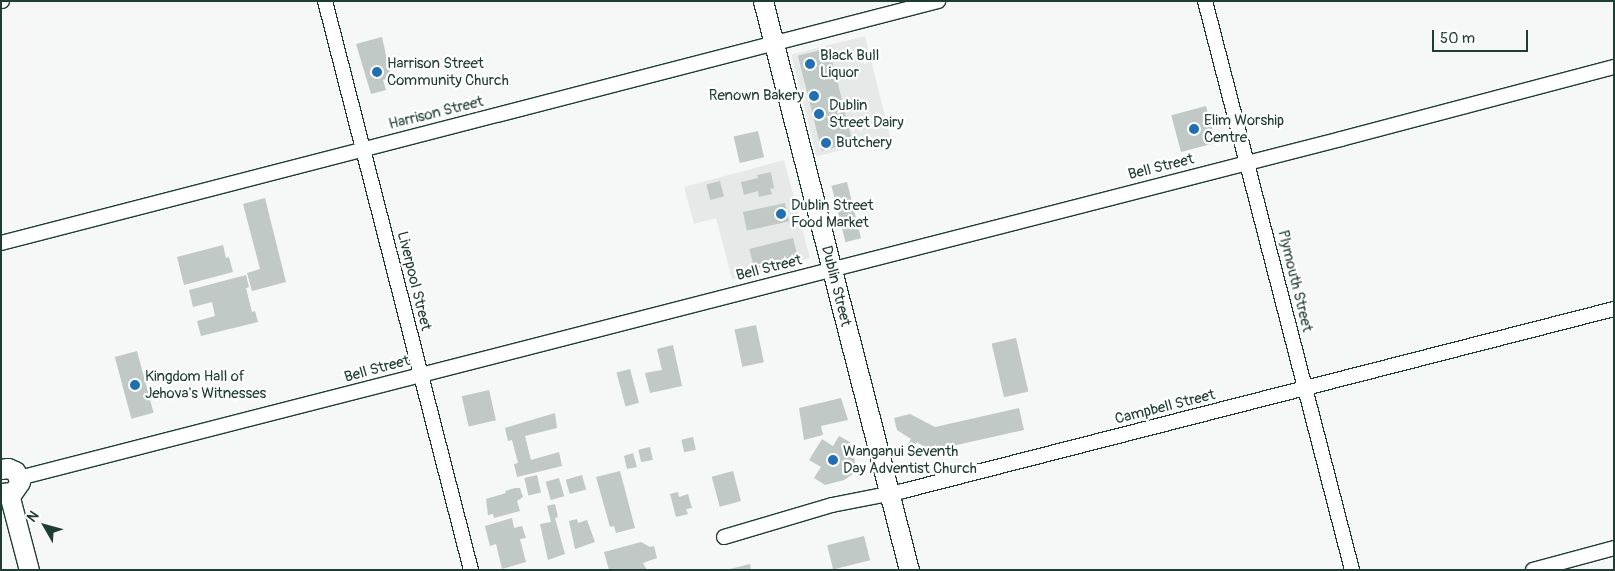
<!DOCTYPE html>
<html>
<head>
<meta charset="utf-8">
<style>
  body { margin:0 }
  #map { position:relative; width:1615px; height:571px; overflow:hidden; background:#f6f7f7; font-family:Pangolin,sans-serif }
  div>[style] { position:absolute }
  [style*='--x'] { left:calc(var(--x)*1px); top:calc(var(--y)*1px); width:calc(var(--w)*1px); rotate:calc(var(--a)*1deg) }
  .built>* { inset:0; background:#e6e9e8; transform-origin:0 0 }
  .building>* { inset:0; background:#c0c9c6; transform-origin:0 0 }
  .roads { filter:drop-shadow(1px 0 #1f3d34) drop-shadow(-1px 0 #1f3d34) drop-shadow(0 1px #1f3d34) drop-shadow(0 -1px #1f3d34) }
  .street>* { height:14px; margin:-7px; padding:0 7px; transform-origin:7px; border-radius:7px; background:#fff }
  .secondary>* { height:19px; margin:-9.5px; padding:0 9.5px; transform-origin:9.5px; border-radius:9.5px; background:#fff }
  .dots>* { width:14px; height:14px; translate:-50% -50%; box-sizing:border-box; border:2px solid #fff; border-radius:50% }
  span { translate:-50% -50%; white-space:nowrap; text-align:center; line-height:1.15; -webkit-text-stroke:4.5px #fff; paint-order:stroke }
  .poi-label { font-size:15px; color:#1f3d34 }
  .left { translate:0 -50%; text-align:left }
  .right { translate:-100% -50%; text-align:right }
  .street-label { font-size:15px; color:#1f3d34 }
  .frame { position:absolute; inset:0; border:2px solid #1f3d34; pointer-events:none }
  .north { position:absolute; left:20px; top:501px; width:50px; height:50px; -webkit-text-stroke:4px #fff; paint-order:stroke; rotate:308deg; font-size:14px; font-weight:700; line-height:20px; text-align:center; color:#1f3d34 }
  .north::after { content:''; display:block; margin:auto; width:18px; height:22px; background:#1f3d34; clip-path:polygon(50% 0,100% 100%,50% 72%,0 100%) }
  .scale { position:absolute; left:1432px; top:30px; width:96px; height:22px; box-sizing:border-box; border:2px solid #1f3d34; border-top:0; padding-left:6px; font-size:15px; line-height:18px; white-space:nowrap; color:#1f3d34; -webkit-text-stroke:4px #fff; paint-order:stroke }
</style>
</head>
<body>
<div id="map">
  <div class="built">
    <i style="left:865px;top:36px;width:105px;height:76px;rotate:76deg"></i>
    <i style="clip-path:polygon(784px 160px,810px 258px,732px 279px,716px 218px,694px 224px,684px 187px)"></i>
  </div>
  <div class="building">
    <i style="clip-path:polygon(382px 37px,391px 78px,383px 80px,386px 90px,371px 94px,356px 44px)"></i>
    <i style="left:829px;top:48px;width:98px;height:32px;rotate:76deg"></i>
    <i style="left:1206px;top:106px;width:38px;height:36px;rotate:75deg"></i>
    <i style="left:758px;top:131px;width:27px;height:25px;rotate:77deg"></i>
    <i style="clip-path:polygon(771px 172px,774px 188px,770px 189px,772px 194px,759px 197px,758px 191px,744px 195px,741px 182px,758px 178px,757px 175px)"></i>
    <i style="left:720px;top:181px;width:16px;height:14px;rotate:76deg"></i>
    <i style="left:847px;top:182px;width:58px;height:16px;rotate:76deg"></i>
    <i style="clip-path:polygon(265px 198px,286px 282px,252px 291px,247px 273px,260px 269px,243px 204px)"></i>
    <i style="left:785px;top:203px;width:19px;height:43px;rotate:78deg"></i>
    <i style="left:793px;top:238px;width:21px;height:45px;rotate:76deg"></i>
    <i style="clip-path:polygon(223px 245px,226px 258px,229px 257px,233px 272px,184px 285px,177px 257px)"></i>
    <i style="clip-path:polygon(246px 275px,249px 287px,246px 288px,252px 312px,255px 311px,258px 322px,201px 336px,197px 321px,215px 316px,212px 302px,193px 307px,189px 290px)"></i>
    <i style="left:756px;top:325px;width:38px;height:22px;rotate:78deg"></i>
    <i style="left:1016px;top:338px;width:55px;height:25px;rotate:77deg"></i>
    <i style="clip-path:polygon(673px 345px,682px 386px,650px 393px,645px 373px,662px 370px,657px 349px)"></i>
    <i style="left:137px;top:351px;width:64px;height:23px;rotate:75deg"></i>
    <i style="left:630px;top:369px;width:35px;height:14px;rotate:75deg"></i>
    <i style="left:489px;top:390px;width:31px;height:28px;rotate:77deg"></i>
    <i style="clip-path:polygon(841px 398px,848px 420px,821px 426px,823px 435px,804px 440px,799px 408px)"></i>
    <i style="clip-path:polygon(1019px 408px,1024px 430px,930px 451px,917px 442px,910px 452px,906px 448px,911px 439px,897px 430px,894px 418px,910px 414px,935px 427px)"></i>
    <i style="clip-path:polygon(555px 413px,557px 428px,525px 436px,531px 460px,559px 452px,562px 466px,517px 477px,514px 464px,518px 463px,512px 440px,508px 441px,505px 428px)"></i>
    <i style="clip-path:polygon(839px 436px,850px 442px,855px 461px,853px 474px,844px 480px,825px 485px,814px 478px,821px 467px,809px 460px,822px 439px,833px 446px)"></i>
    <i style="left:693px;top:437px;width:13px;height:12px;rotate:77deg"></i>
    <i style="left:650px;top:447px;width:13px;height:12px;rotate:77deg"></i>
    <i style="clip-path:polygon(633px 453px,637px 467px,627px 469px,624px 456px)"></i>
    <i style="clip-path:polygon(620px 471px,635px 528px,616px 533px,614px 526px,610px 527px,596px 477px)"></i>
    <i style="left:733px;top:471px;width:31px;height:22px;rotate:75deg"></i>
    <i style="left:537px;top:475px;width:18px;height:13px;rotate:77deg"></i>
    <i style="left:582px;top:475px;width:15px;height:17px;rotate:74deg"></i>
    <i style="left:559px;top:478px;width:19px;height:14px;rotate:74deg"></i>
    <i style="clip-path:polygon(515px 488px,520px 488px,523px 497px,517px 501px,520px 511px,494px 518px,493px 514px,488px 515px,486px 499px,506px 493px,505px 491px)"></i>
    <i style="clip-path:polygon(678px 492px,679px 497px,688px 494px,692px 508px,686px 509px,688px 514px,676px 517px,670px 494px)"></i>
    <i style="clip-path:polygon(555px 504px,558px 517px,555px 518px,565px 554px,548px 560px,540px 524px,551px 522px,547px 506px)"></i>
    <i style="clip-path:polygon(512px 518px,514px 528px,522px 526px,526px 538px,520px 539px,526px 562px,502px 569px,496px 544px,490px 546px,485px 526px)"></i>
    <i style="clip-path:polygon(577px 519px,578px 523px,587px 520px,595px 542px,575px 549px,569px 521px)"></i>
    <i style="left:864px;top:536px;width:25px;height:38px;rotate:76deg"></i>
    <i style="clip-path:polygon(641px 542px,650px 547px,654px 546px,657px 558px,643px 563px,647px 570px,609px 570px,604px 552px)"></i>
    <i style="clip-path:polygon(750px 564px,751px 570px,730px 570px,730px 569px)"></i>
  </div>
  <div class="roads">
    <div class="street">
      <i style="--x:1;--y:1;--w:1;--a:0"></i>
      <i style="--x:325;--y:1;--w:587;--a:75.61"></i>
      <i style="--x:1205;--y:1;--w:588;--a:75.51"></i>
      <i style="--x:1;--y:243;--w:968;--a:-14.48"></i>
      <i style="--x:19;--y:478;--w:1365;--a:-14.38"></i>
      <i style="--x:1341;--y:139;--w:282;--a:-14.8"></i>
      <i style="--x:724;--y:537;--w:113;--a:-16.5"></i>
      <i style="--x:832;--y:505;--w:72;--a:-11.2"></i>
      <i style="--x:903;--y:491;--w:734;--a:-14.36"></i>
      <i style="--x:1533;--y:570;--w:84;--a:-15.2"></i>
    </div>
    <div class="secondary">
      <i style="--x:763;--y:1;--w:587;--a:75.61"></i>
      <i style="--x:1;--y:469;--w:7;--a:-8"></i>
      <i style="--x:8;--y:468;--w:8;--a:23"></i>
      <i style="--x:15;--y:471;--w:12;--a:66"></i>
      <i style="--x:20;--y:482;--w:12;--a:125"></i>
      <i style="--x:13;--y:492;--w:12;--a:175"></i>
      <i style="--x:9;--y:494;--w:79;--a:75.3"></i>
    </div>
  </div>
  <div class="dots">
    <i style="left:810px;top:64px;background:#1f6fb2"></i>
    <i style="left:377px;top:72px;background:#1f6fb2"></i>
    <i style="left:814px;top:96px;background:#1f6fb2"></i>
    <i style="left:819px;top:114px;background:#1f6fb2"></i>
    <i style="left:1194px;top:129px;background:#1f6fb2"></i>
    <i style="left:826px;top:143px;background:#1f6fb2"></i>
    <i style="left:781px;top:214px;background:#1f6fb2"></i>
    <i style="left:135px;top:385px;background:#1f6fb2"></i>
    <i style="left:833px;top:460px;background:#1f6fb2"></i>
  </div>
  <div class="poi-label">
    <span class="left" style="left:820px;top:64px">Black Bull<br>Liquor</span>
    <span class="left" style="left:387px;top:72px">Harrison Street<br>Community Church</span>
    <span class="right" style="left:804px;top:96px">Renown Bakery</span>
    <span class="left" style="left:829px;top:114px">Dublin<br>Street Dairy</span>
    <span class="left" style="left:1204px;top:129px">Elim Worship<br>Centre</span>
    <span class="left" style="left:836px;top:143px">Butchery</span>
    <span class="left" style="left:791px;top:214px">Dublin Street<br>Food Market</span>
    <span class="left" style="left:145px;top:385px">Kingdom Hall of<br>Jehova's Witnesses</span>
    <span class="left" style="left:843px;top:460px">Wanganui Seventh<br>Day Adventist Church</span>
  </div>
  <div class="street-label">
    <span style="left:436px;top:113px;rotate:-14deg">Harrison Street</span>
    <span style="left:1161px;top:167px;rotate:-14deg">Bell Street</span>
    <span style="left:769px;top:268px;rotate:-14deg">Bell Street</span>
    <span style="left:414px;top:281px;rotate:76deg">Liverpool Street</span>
    <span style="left:1295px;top:281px;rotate:76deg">Plymouth Street</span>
    <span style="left:836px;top:286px;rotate:76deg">Dublin Street</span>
    <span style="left:377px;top:369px;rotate:-15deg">Bell Street</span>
    <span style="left:1165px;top:407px;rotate:-14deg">Campbell Street</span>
  </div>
  <div class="frame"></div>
  <div class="north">N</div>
  <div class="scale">50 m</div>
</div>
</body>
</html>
